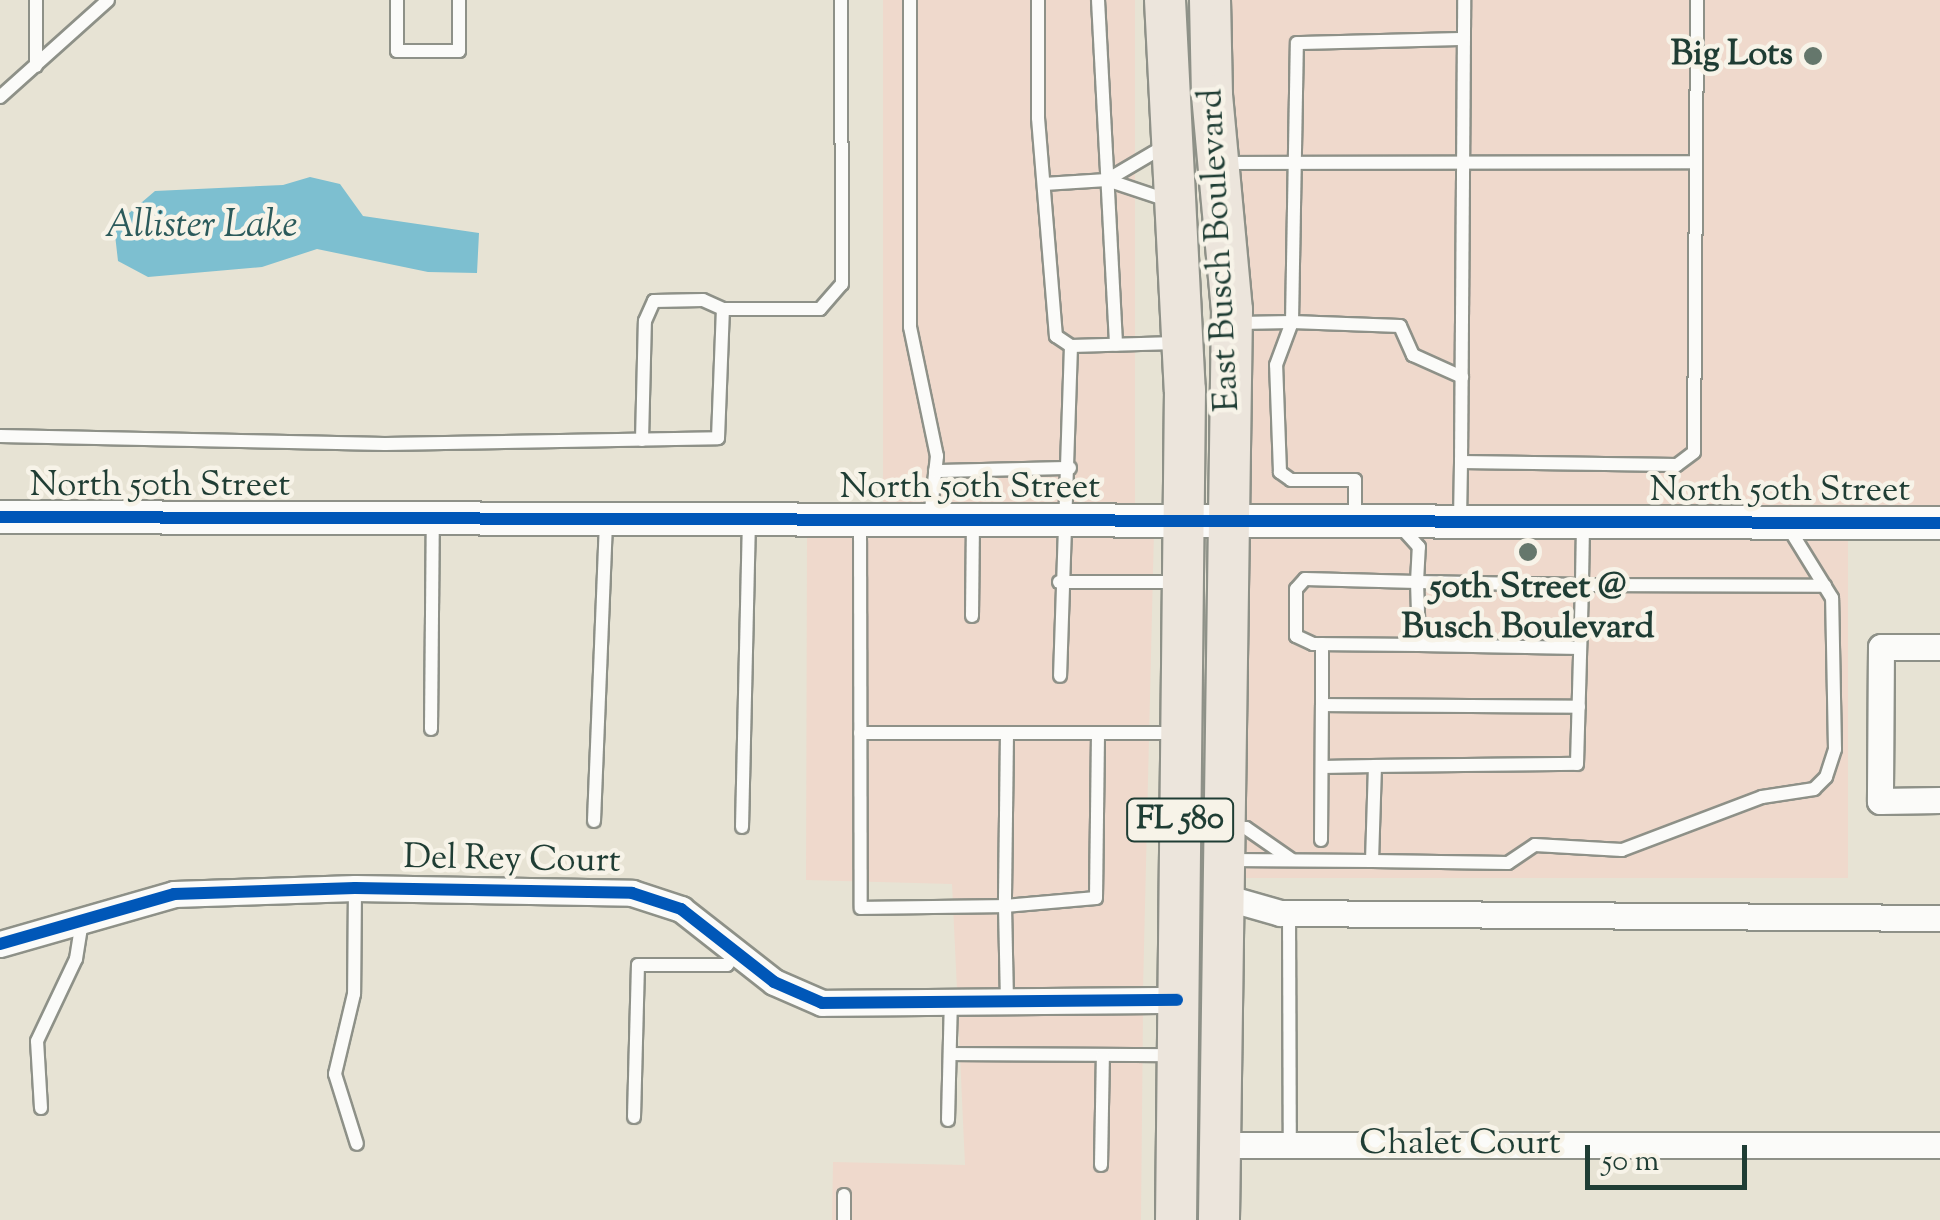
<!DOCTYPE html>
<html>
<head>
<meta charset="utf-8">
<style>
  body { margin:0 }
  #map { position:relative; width:1940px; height:1220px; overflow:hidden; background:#e7e3d4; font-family:"Sorts Mill Goudy",serif }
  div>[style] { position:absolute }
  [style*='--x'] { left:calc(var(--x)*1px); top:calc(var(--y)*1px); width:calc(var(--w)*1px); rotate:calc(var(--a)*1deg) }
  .built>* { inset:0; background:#efd9cc; transform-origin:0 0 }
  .water>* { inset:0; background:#7dbfd0 }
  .roads { filter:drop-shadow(2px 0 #8e9188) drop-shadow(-2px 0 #8e9188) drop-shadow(0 2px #8e9188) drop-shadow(0 -2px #8e9188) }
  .service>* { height:12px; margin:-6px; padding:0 6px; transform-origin:6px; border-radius:6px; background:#fbfbf9 }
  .minor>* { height:25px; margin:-12.5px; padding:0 12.5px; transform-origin:12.5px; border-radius:12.5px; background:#fbfbf9 }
  .tertiary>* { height:32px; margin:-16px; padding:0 16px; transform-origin:16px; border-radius:16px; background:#fbfbf9 }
  .primary>* { height:40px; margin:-20px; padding:0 20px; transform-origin:20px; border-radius:20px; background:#ece5dc }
  .cycleway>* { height:12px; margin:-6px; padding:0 6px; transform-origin:6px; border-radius:6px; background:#0057b8 }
  .dots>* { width:28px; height:28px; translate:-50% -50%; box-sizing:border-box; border:5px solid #f7f3e8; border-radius:50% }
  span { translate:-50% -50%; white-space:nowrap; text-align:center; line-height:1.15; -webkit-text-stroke:9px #f7f3e8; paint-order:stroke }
  .shield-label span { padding:2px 8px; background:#f7f3e8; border:2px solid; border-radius:8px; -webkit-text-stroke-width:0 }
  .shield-label { font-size:32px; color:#1f3d34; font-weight:700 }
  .poi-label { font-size:35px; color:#1f3d34; font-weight:700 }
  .right { translate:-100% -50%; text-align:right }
  .street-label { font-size:35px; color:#1f3d34 }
  .water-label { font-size:38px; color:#2b5a5b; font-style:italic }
  .scale { position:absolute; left:1585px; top:1145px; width:162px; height:45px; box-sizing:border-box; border:5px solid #1f3d34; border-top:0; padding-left:12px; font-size:30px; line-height:35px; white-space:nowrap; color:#1f3d34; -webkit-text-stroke:8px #f7f3e8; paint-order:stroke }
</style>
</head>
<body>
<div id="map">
  <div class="built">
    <i style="left:883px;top:0;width:252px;height:507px"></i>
    <i style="left:1230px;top:0;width:710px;height:508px"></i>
    <i style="clip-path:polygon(807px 530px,1154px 530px,1143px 989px,957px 990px,952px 884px,806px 880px)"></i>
    <i style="left:1242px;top:530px;width:606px;height:348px"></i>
    <i style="clip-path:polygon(1143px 1011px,1141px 1220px,832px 1220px,833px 1162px,965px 1165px,958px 1012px)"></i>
  </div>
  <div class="water">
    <i style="clip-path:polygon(310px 177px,340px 184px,363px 216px,479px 233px,477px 273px,428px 272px,317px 249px,262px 267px,148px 277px,118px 261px,114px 226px,155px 191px,283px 185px)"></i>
  </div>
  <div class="roads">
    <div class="service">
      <i style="--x:397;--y:0;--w:51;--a:90"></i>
      <i style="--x:397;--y:51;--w:62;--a:0"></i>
      <i style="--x:459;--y:51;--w:51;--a:-90"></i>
      <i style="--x:910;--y:0;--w:327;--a:90"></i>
      <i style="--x:910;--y:327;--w:132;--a:78.2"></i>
      <i style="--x:937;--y:456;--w:62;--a:96.4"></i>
      <i style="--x:1038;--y:0;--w:118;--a:90"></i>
      <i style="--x:1038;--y:118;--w:219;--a:85.3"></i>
      <i style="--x:1056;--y:336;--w:18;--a:34"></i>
      <i style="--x:1071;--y:346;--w:330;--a:91.9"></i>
      <i style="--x:1098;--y:0;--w:345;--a:87"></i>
      <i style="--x:36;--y:66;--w:66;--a:-90"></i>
      <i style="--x:0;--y:97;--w:145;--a:-41.9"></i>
      <i style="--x:1221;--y:163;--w:473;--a:-0.1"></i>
      <i style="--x:1107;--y:180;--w:66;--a:18.4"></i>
      <i style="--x:1044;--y:184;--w:63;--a:-3.6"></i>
      <i style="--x:1107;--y:180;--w:65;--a:-30.5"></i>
      <i style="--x:1239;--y:323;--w:53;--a:-1.1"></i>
      <i style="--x:1292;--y:322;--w:279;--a:-89"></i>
      <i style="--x:1297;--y:43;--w:167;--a:-1.4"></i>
      <i style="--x:1071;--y:346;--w:105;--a:-1.6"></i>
      <i style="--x:0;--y:436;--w:385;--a:1.2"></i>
      <i style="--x:385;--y:444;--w:333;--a:-1"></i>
      <i style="--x:718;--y:438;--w:129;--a:-87.8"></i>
      <i style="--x:723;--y:309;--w:97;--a:0"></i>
      <i style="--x:820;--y:309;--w:33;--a:-49"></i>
      <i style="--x:842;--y:284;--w:284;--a:-90.2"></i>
      <i style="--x:642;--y:440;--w:119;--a:-88.6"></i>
      <i style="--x:645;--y:321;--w:22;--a:-66"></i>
      <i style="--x:654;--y:301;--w:49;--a:-1.2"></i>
      <i style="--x:703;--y:300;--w:22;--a:24"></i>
      <i style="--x:1461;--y:462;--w:462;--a:-89.6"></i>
      <i style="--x:935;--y:471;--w:135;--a:-1.3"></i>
      <i style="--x:1355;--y:520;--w:40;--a:-90"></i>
      <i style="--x:1355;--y:480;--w:64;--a:180"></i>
      <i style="--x:1291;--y:480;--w:14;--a:-144"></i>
      <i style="--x:1280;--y:472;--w:107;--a:-92.1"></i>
      <i style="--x:1276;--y:365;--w:46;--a:-69.6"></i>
      <i style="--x:1292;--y:322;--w:108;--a:2.1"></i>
      <i style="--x:1400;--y:326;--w:32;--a:66"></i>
      <i style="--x:1413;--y:355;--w:54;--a:24.2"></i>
      <i style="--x:1460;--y:520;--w:58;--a:-89"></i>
      <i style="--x:1461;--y:462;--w:216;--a:0.8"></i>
      <i style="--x:1677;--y:465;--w:21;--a:-37"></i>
      <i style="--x:1694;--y:452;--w:452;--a:-89.6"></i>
      <i style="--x:860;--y:521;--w:387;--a:89.9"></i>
      <i style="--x:861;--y:908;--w:144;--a:-0.8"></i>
      <i style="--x:1005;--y:906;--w:95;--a:88.8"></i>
      <i style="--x:1583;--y:525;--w:60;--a:91"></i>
      <i style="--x:1582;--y:585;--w:243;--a:0.2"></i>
      <i style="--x:1059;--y:582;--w:118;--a:0"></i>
      <i style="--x:972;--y:616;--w:95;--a:-89.4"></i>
      <i style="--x:1322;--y:644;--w:61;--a:90"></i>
      <i style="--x:1322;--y:705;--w:257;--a:0.4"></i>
      <i style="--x:1419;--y:645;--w:161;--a:1.1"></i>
      <i style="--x:431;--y:729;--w:209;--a:-89.5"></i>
      <i style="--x:860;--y:733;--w:318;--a:0"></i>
      <i style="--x:1007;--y:733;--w:173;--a:90.7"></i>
      <i style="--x:1005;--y:906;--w:91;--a:-5"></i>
      <i style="--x:1096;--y:898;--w:165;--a:-89.3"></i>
      <i style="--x:1322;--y:767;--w:53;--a:-1.1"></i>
      <i style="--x:594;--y:821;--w:300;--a:-87.7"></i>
      <i style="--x:742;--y:827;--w:306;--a:-88.7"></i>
      <i style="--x:1227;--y:827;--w:19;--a:3"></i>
      <i style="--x:1246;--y:828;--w:56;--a:34.8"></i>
      <i style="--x:1321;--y:840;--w:135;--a:-89.6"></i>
      <i style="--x:1229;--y:860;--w:143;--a:0.4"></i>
      <i style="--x:1372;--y:861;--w:95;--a:-88.2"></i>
      <i style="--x:1375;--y:766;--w:202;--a:-0.6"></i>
      <i style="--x:1577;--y:764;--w:179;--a:-88.4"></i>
      <i style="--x:1582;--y:585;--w:165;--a:-179"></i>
      <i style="--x:1417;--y:582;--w:112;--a:-178.5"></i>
      <i style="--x:1305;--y:579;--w:13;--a:132"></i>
      <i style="--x:1296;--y:589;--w:47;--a:90"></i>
      <i style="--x:1296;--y:636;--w:19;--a:25"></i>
      <i style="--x:1313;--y:644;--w:106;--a:0.5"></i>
      <i style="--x:1419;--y:645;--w:63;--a:-91.8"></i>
      <i style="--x:1417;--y:582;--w:35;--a:-87"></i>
      <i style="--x:1419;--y:547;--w:30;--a:-132"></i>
      <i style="--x:1372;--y:861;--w:136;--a:0.8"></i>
      <i style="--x:1508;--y:863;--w:32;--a:-34"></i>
      <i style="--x:1535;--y:845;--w:87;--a:3.3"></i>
      <i style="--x:1622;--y:850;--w:150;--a:-20.7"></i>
      <i style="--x:1762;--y:797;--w:53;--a:-8.7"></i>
      <i style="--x:1814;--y:789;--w:17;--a:-45"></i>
      <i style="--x:1826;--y:777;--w:29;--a:-72"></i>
      <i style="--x:1835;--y:749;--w:151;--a:-91.1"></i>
      <i style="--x:1832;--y:598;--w:86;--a:-121.7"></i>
      <i style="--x:355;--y:888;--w:106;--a:90.5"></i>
      <i style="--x:354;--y:994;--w:82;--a:103.4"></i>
      <i style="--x:335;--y:1074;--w:73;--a:72.6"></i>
      <i style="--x:1289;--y:913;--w:232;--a:89.8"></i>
      <i style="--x:950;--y:1054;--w:225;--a:0.3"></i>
      <i style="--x:41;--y:1108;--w:67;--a:-93.4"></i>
      <i style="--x:37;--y:1041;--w:91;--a:-64.6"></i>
      <i style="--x:76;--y:959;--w:39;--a:-81"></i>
      <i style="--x:634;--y:1117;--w:152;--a:-88.5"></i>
      <i style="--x:638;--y:965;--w:89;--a:0"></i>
      <i style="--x:727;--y:965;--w:18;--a:-52"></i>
      <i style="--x:948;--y:1120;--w:119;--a:-88.6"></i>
      <i style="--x:1101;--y:1165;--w:110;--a:-89"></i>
      <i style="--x:844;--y:1195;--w:25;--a:90"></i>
    </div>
    <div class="minor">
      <i style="--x:1940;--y:647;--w:59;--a:180"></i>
      <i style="--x:1881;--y:647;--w:154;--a:90.4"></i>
      <i style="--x:1880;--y:801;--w:60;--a:-1"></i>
      <i style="--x:1224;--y:897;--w:58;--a:15.9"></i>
      <i style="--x:1280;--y:913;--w:660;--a:0.43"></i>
      <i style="--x:0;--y:944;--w:181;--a:-16"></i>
      <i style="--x:174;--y:894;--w:181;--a:-1.9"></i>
      <i style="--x:355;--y:888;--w:277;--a:1"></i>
      <i style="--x:632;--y:893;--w:52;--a:18.1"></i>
      <i style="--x:681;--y:909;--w:118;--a:38.1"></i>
      <i style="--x:774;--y:982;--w:52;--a:23.6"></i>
      <i style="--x:822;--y:1003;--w:355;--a:-0.5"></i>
      <i style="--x:1219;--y:1145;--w:721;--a:0"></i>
    </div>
    <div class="tertiary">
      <i style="--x:0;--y:517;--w:1940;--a:0.18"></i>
    </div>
    <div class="primary">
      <i style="--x:1165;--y:0;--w:391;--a:87.1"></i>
      <i style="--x:1185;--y:390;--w:830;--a:90.62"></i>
      <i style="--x:1210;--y:0;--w:95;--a:88.8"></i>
      <i style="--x:1212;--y:95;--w:216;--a:84.7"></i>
      <i style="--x:1232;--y:310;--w:910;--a:90.82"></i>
    </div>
  </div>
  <div class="cycleway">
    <i style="--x:0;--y:517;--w:1940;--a:0.18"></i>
    <i style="--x:0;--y:944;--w:181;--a:-16"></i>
    <i style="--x:174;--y:894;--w:181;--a:-1.9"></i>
    <i style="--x:355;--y:888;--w:277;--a:1"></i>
    <i style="--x:632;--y:893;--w:52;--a:18.1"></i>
    <i style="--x:681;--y:909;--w:118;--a:38.1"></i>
    <i style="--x:774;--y:982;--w:52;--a:23.6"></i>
    <i style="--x:822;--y:1003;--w:355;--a:-0.5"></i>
  </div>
  <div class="dots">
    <i style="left:1813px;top:56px;background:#65776c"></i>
    <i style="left:1528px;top:552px;background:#65776c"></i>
  </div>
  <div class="shield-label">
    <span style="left:1180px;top:820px">FL 580</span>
  </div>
  <div class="poi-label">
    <span class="right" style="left:1793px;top:56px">Big Lots</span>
    <span style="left:1528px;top:609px">50th Street @<br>Busch Boulevard</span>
  </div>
  <div class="street-label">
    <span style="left:1221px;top:250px;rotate:-93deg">East Busch Boulevard</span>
    <span style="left:160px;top:487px">North 50th Street</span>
    <span style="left:970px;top:489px">North 50th Street</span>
    <span style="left:1780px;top:492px">North 50th Street</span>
    <span style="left:512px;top:861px;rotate:1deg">Del Rey Court</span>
    <span style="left:1460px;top:1145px">Chalet Court</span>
  </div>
  <div class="water-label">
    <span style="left:201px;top:228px">Allister Lake</span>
  </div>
  <div class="scale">50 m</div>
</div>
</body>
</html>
